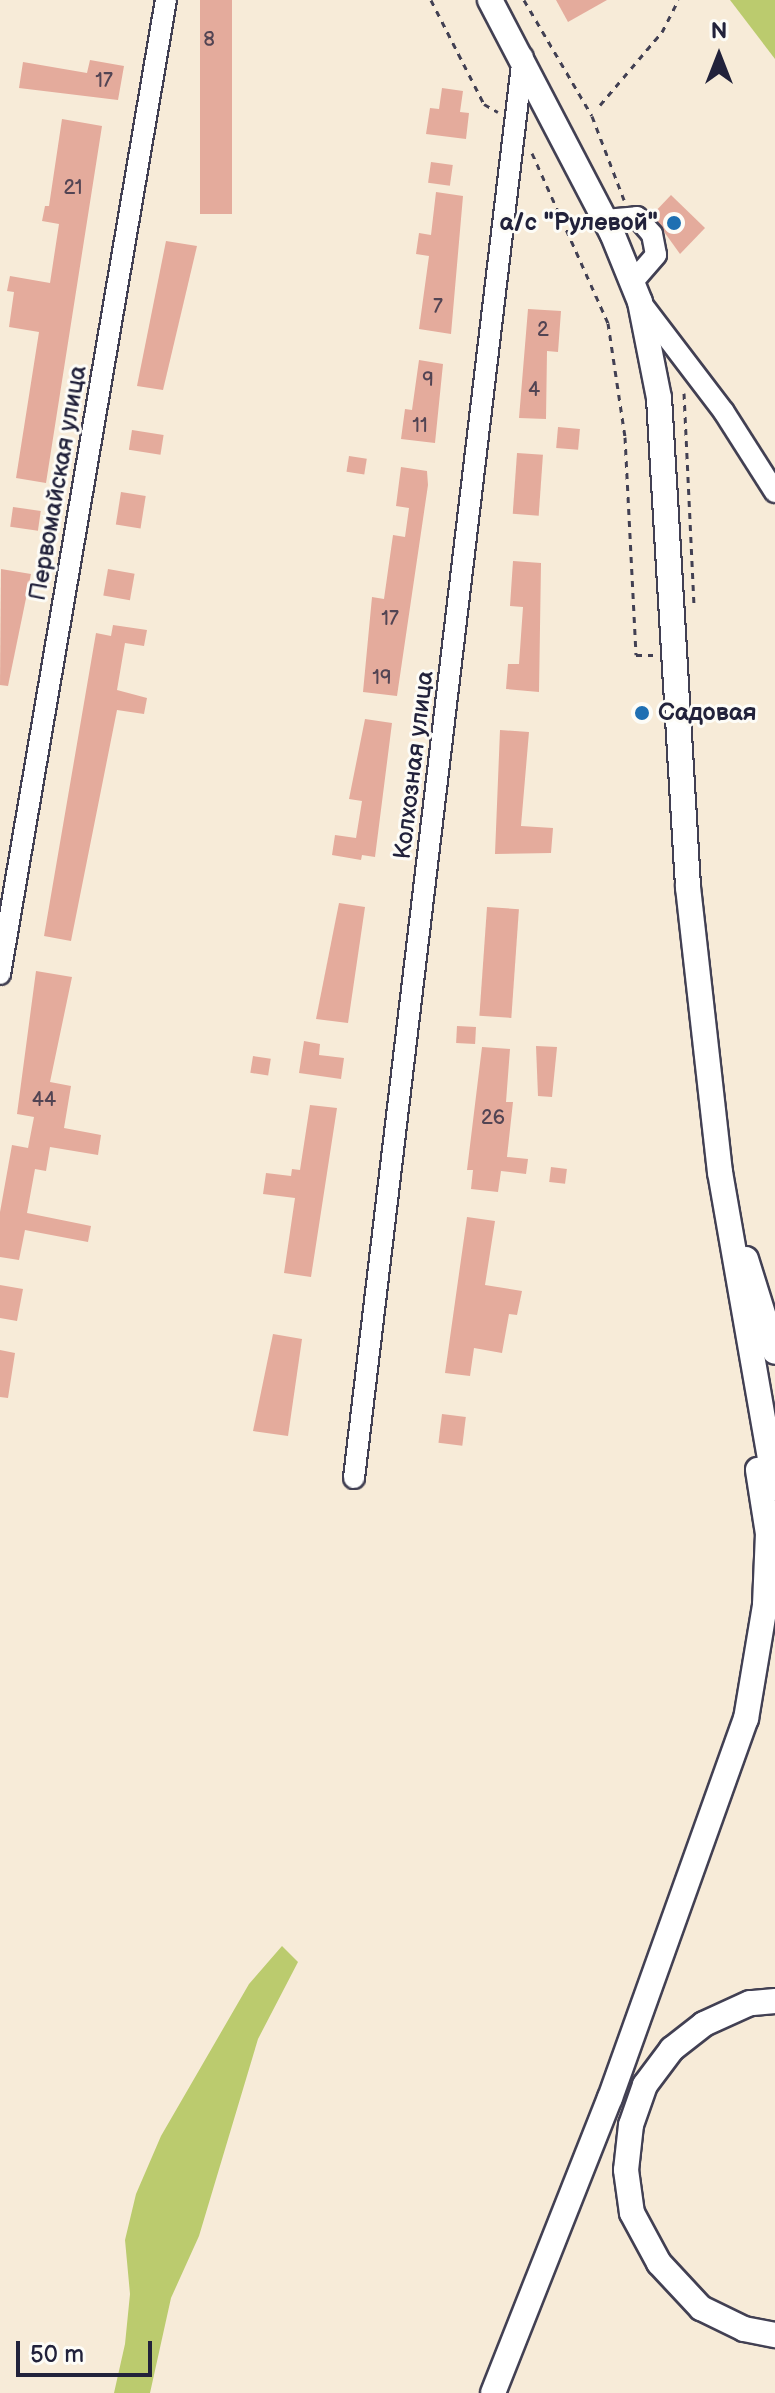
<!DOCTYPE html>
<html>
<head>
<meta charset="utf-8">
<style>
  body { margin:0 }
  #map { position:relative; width:775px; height:2393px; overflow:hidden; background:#f7ebd8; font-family:"Balsamiq Sans",sans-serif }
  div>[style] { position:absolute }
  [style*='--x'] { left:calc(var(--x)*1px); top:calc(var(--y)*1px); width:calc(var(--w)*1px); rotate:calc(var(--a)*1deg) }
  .green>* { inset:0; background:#bbcb6e }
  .building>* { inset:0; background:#e4ab9c; transform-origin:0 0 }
  .path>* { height:3px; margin-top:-1.5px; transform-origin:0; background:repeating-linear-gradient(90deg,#424053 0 6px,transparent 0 12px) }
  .roads { filter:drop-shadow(2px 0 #424053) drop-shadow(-2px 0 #424053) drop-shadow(0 2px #424053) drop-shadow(0 -2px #424053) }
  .minor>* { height:20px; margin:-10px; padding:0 10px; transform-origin:10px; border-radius:10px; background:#fff }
  .major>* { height:24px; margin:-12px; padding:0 12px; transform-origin:12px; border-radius:12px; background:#fff }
  .dots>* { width:22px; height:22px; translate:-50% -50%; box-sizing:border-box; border:4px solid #fdfcf7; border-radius:50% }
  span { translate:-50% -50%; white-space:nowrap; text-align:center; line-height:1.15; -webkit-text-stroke:6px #fdfcf7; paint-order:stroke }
  .number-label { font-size:20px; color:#524453 }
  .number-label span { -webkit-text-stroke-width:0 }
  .poi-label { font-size:24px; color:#22223b; font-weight:700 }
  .right { translate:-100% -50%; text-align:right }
  .left { translate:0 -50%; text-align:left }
  .street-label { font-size:24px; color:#22223b }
  .north { position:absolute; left:679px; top:16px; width:80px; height:80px; -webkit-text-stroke:6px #fdfcf7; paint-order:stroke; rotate:0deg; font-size:22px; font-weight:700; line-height:32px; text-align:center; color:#22223b }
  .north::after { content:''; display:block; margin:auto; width:28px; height:36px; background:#22223b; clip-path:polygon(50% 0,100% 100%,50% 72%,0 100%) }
  .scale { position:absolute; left:16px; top:2341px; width:136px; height:36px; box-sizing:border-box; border:4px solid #22223b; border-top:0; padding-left:10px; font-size:24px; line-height:28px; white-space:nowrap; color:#22223b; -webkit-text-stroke:6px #fdfcf7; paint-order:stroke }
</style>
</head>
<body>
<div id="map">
  <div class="green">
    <i style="clip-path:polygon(730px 0,775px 0,775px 59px)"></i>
    <i style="clip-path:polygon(282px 1946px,298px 1962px,258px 2039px,199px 2236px,171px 2298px,150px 2393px,114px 2393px,125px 2344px,130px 2294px,125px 2240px,136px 2194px,161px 2136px,249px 1984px)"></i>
  </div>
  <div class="building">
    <i style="left:200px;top:0;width:32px;height:214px"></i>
    <i style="clip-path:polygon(556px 0,607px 0,568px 22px)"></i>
    <i style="clip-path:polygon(90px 60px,124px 66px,118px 100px,19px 88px,23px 62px,87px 73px)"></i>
    <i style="clip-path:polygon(442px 88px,463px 91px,460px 112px,469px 113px,466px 139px,426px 134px,430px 108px,439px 109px)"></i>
    <i style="clip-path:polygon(62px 119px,102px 126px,46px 483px,16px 478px,39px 332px,9px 327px,14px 292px,7px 291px,10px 276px,50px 283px,59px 224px,42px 221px,45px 206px,49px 206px)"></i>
    <i style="left:431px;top:162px;width:22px;height:21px;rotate:8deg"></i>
    <i style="clip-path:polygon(436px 192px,463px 196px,451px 334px,419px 329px,429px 256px,416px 254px,419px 233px,431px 235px)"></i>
    <i style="clip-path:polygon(671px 195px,705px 228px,680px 254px,652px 215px)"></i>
    <i style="clip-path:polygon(166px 241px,197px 246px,163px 390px,137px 386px)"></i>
    <i style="clip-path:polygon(528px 309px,561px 311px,558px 352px,547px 351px,546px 419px,519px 418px)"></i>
    <i style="clip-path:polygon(419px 360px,443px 364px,435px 443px,401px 439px,405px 409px,412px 410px)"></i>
    <i style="left:558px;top:427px;width:22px;height:21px;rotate:5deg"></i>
    <i style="left:132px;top:430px;width:32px;height:20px;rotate:9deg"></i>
    <i style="left:517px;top:453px;width:26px;height:61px;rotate:4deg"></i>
    <i style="left:349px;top:456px;width:18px;height:16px;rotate:9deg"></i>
    <i style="clip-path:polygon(401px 467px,427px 471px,428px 485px,397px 696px,363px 692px,372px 597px,384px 599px,393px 535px,405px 537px,409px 508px,396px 506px)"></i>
    <i style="left:121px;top:492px;width:25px;height:33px;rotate:9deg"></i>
    <i style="left:13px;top:507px;width:28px;height:20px;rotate:8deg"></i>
    <i style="clip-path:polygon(513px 561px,541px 563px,539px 692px,506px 689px,508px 664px,519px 664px,523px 607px,510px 606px)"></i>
    <i style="clip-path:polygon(1px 569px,31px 574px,8px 686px,0 685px)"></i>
    <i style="left:108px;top:569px;width:27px;height:27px;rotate:10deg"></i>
    <i style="clip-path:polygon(113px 625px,147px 630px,144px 646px,125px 643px,117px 690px,147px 698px,144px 714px,117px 710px,71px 941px,44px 936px,96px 633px,111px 636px)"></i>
    <i style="clip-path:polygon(365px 719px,392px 723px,375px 857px,362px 855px,361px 860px,332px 855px,335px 835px,356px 838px,362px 801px,349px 799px)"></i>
    <i style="clip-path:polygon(500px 730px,529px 732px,521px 826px,553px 828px,551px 853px,495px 854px)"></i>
    <i style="clip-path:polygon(339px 903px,365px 907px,348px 1023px,316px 1019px)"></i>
    <i style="left:487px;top:907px;width:32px;height:109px;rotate:4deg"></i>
    <i style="clip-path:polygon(36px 971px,72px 977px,50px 1082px,71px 1086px,64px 1128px,101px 1135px,98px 1155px,50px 1147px,46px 1171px,35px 1169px,27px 1213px,91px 1226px,88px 1242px,25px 1230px,19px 1260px,0 1257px,0 1212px,12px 1145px,28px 1148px,34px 1117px,17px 1114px)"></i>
    <i style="left:457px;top:1026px;width:19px;height:17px;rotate:3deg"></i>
    <i style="clip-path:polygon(304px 1041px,320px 1044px,319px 1055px,344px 1058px,341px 1079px,299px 1073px)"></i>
    <i style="clip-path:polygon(536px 1046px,557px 1047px,552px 1097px,538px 1096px)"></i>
    <i style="clip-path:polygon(482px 1047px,510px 1049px,506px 1102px,513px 1102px,507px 1157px,528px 1159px,526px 1174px,501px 1171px,498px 1192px,471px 1189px,473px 1170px,467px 1170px)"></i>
    <i style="left:253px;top:1056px;width:18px;height:17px;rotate:9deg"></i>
    <i style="clip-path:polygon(310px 1105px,337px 1108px,311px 1277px,284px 1273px,295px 1198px,263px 1194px,266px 1173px,291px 1176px,292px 1169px,300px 1170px)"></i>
    <i style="left:551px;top:1167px;width:16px;height:15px;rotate:7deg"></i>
    <i style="clip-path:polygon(467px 1217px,495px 1221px,485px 1285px,522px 1291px,517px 1315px,509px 1314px,502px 1353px,474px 1348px,470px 1376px,445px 1373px)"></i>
    <i style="clip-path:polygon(0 1285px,23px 1289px,17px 1321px,0 1318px)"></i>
    <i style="clip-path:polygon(273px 1334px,302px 1339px,288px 1436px,253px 1431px)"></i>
    <i style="clip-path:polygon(0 1350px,15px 1353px,8px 1398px,0 1397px)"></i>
    <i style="left:442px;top:1414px;width:24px;height:29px;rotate:7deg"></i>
  </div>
  <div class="path">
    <i style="--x:431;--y:0;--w:117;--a:63"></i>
    <i style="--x:484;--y:104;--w:16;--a:30"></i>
    <i style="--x:524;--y:0;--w:134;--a:59.6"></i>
    <i style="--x:592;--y:116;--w:90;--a:69.1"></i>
    <i style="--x:600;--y:105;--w:96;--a:-49.7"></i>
    <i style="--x:662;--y:32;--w:36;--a:-63"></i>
    <i style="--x:532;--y:153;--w:186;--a:65.9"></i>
    <i style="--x:608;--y:323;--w:115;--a:81.5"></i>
    <i style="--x:625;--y:437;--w:218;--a:87.1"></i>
    <i style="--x:636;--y:655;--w:17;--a:0"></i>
    <i style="--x:684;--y:393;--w:212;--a:87.3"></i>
  </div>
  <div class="roads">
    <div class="minor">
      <i style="--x:605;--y:220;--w:32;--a:-5"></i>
      <i style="--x:637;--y:217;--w:23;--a:49"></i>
      <i style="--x:652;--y:234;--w:21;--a:79"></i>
      <i style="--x:656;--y:255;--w:37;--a:131"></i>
      <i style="--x:641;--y:303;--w:137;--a:52.7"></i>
      <i style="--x:724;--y:412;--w:95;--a:57.5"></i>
      <i style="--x:0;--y:974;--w:988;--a:-80.33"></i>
      <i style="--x:354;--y:1478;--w:1431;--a:-83.22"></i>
    </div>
    <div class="major">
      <i style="--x:490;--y:0;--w:263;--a:62.4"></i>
      <i style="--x:612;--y:233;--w:74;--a:67.9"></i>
      <i style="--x:640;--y:302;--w:98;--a:78.8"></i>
      <i style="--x:659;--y:398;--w:490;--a:86.6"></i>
      <i style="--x:688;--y:887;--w:287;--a:83.6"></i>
      <i style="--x:720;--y:1172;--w:321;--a:80.1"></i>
      <i style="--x:746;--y:1259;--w:97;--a:72.7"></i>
      <i style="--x:775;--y:2001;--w:25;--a:175"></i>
      <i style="--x:750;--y:2003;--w:51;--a:155.5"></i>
      <i style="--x:704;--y:2024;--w:41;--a:142"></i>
      <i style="--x:672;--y:2049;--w:45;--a:126.9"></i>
      <i style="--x:645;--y:2085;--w:42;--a:109.3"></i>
      <i style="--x:631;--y:2125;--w:45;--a:96.3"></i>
      <i style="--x:626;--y:2170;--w:43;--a:82.1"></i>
      <i style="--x:632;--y:2213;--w:57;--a:61.6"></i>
      <i style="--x:659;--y:2263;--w:62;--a:47"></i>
      <i style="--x:701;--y:2308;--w:48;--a:26"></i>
      <i style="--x:744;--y:2329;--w:32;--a:11"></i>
      <i style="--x:493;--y:2393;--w:317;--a:-68.4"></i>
      <i style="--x:610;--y:2098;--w:403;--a:-70.3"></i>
      <i style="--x:746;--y:1719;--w:116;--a:-80.5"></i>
      <i style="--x:765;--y:1605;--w:71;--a:-87.6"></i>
      <i style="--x:768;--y:1534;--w:65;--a:-98.9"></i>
    </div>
  </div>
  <div class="dots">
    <i style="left:674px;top:223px;background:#1f6fb2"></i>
    <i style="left:642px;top:713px;background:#1f6fb2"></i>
  </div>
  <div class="number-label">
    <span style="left:209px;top:40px">8</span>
    <span style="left:104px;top:81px">17</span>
    <span style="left:73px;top:188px">21</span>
    <span style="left:438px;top:307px">7</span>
    <span style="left:543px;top:330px">2</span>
    <span style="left:428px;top:380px">9</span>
    <span style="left:534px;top:390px">4</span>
    <span style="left:420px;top:426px">11</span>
    <span style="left:390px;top:619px">17</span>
    <span style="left:382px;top:678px">19</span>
    <span style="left:44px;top:1100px">44</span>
    <span style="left:493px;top:1118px">26</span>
  </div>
  <div class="poi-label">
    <span class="right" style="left:658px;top:223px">а/с "Рулевой"</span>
    <span class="left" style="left:658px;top:713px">Садовая</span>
  </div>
  <div class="street-label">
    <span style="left:58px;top:483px;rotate:-80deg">Первомайская улица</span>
    <span style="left:414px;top:765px;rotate:-83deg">Колхозная улица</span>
  </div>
  <div class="north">N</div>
  <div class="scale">50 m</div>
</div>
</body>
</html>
